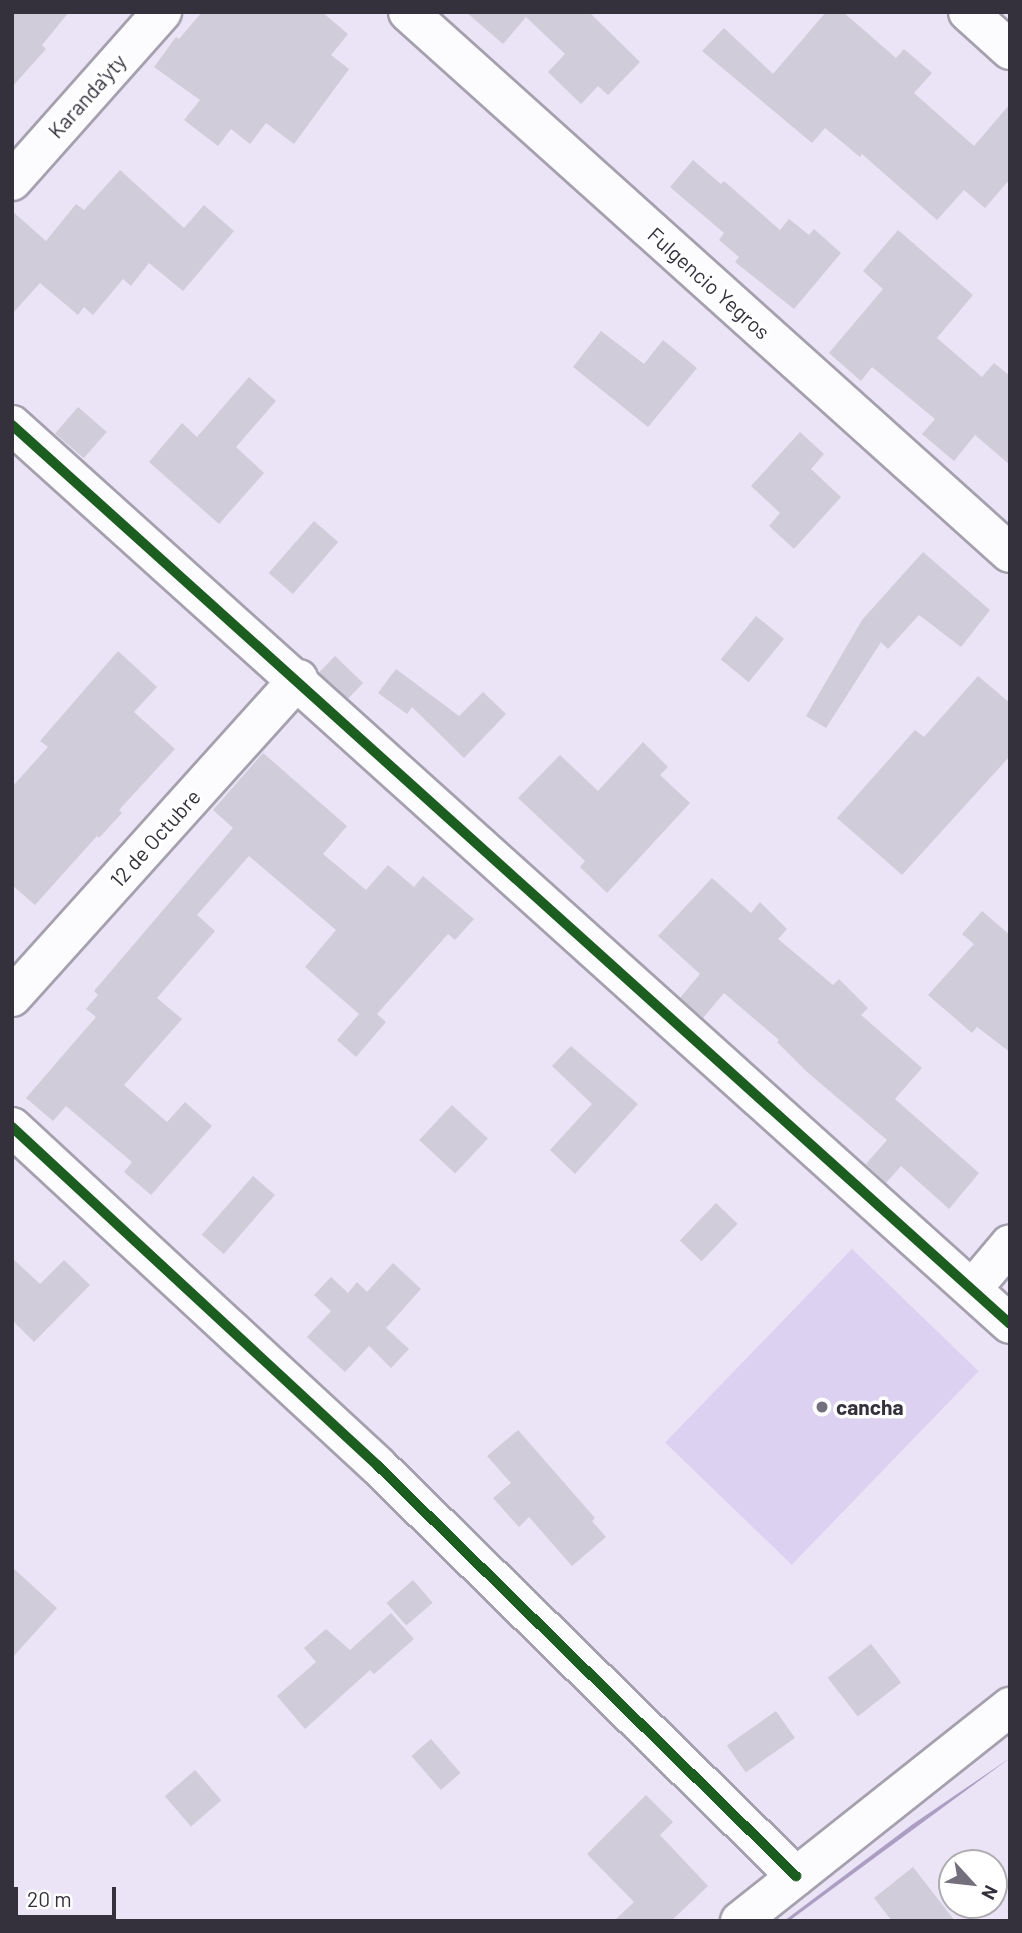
<!DOCTYPE html>
<html>
<head>
<meta charset="utf-8">
<style>
  body { margin:0 }
  #map { position:relative; width:1022px; height:1933px; overflow:hidden; background:#eae4f6; font-family:Barlow,sans-serif }
  div>[style] { position:absolute }
  [style*='--x'] { left:calc(var(--x)*1px); top:calc(var(--y)*1px); width:calc(var(--w)*1px); rotate:calc(var(--a)*1deg) }
  .green>* { inset:0; background:#dcd1f1; transform-origin:0 0 }
  .water>* { inset:0; background:#ab9ec2 }
  .building>* { inset:0; background:#d0ccda; transform-origin:0 0 }
  .roads { filter:drop-shadow(2px 0 #a5a0ad) drop-shadow(-2px 0 #a5a0ad) drop-shadow(0 2px #a5a0ad) drop-shadow(0 -2px #a5a0ad) }
  .minor>* { height:38px; margin:-19px; padding:0 19px; transform-origin:19px; border-radius:19px; background:#fcfbfe }
  .cycleway>* { height:10px; margin:-5px; padding:0 5px; transform-origin:5px; border-radius:5px; background:#1b5e20 }
  .dots>* { width:19px; height:19px; translate:-50% -50%; box-sizing:border-box; border:4px solid #fff; border-radius:50% }
  span { translate:-50% -50%; white-space:nowrap; text-align:center; line-height:1.15; -webkit-text-stroke:7px #fff; paint-order:stroke }
  .street-label { font-size:21px; color:#34303c }
  .poi-label { font-size:21px; color:#34303c; font-weight:700 }
  .left { translate:0 -50%; text-align:left }
  .frame { position:absolute; inset:0; border:14px solid #34303c; pointer-events:none }
  .north { position:absolute; left:938px; top:1849px; width:70px; height:70px; box-sizing:border-box; background:#fff; border:2px solid #aeacb1; border-radius:50%; rotate:117deg; font-size:19px; font-weight:700; line-height:28px; text-align:center; color:#34303c }
  .north::after { content:''; display:block; margin:auto; width:24px; height:32px; background:#746f7d; clip-path:polygon(50% 0,100% 100%,50% 72%,0 100%) }
  .scale { position:absolute; left:14px; top:1887px; width:102px; height:32px; box-sizing:border-box; border:4px solid #34303c; border-top:0; padding-left:9px; font-size:21px; line-height:24px; white-space:nowrap; color:#34303c; -webkit-text-stroke:5px #fff; paint-order:stroke }
</style>
</head>
<body>
<div id="map">
  <div class="green">
    <i style="left:852px;top:1249px;width:176px;height:269px;rotate:44deg"></i>
  </div>
  <div class="water">
    <i style="clip-path:polygon(1010px 1758px,789px 1921px,784px 1921px,913px 1824px)"></i>
  </div>
  <div class="building">
    <i style="clip-path:polygon(12px 12px,69px 12px,42px 45px,46px 49px,12px 87px)"></i>
    <i style="clip-path:polygon(202px 12px,322px 12px,348px 34px,331px 55px,349px 69px,294px 144px,266px 123px,250px 144px,231px 129px,218px 146px,184px 120px,200px 100px,154px 67px,176px 37px,179px 39px)"></i>
    <i style="clip-path:polygon(466px 12px,589px 12px,640px 62px,608px 95px,598px 86px,581px 104px,548px 72px,565px 54px,526px 17px,503px 44px)"></i>
    <i style="clip-path:polygon(826px 12px,843px 12px,896px 58px,904px 49px,932px 73px,914px 93px,974px 146px,1010px 104px,1010px 179px,985px 208px,964px 190px,937px 220px,862px 154px,860px 157px,825px 128px,812px 143px,702px 51px,724px 28px,773px 74px)"></i>
    <i style="clip-path:polygon(693px 160px,721px 184px,724px 181px,780px 230px,789px 219px,809px 235px,814px 229px,841px 253px,794px 309px,735px 262px,739px 257px,719px 240px,724px 233px,670px 187px)"></i>
    <i style="clip-path:polygon(120px 170px,184px 228px,204px 205px,234px 231px,183px 291px,149px 263px,131px 286px,123px 279px,93px 315px,84px 307px,78px 315px,40px 283px,12px 314px,12px 211px,46px 241px,76px 204px,84px 210px)"></i>
    <i style="clip-path:polygon(898px 230px,973px 295px,937px 338px,982px 377px,994px 363px,1010px 376px,1010px 465px,975px 435px,954px 461px,922px 434px,935px 419px,872px 367px,861px 381px,829px 353px,883px 289px,863px 271px)"></i>
    <i style="clip-path:polygon(601px 331px,644px 364px,663px 340px,697px 368px,648px 427px,573px 367px)"></i>
    <i style="clip-path:polygon(249px 377px,276px 401px,236px 447px,264px 473px,219px 524px,149px 462px,182px 423px,197px 437px)"></i>
    <i style="left:78px;top:407px;width:38px;height:35px;rotate:41deg"></i>
    <i style="clip-path:polygon(800px 432px,824px 454px,811px 469px,841px 497px,794px 549px,769px 526px,780px 513px,751px 486px)"></i>
    <i style="left:314px;top:521px;width:32px;height:69px;rotate:41deg"></i>
    <i style="clip-path:polygon(923px 552px,990px 610px,961px 647px,919px 615px,888px 649px,881px 642px,826px 728px,806px 716px,862px 620px)"></i>
    <i style="left:756px;top:616px;width:36px;height:56px;rotate:39deg"></i>
    <i style="clip-path:polygon(118px 651px,157px 687px,134px 712px,175px 749px,119px 810px,122px 813px,99px 838px,97px 836px,35px 905px,12px 885px,12px 787px,48px 747px,40px 741px)"></i>
    <i style="left:335px;top:656px;width:39px;height:23px;rotate:44deg"></i>
    <i style="clip-path:polygon(396px 669px,459px 716px,483px 692px,506px 714px,464px 758px,412px 707px,407px 714px,378px 693px)"></i>
    <i style="clip-path:polygon(978px 676px,1010px 703px,1010px 756px,902px 875px,837px 818px,915px 730px,924px 737px)"></i>
    <i style="clip-path:polygon(643px 742px,668px 767px,660px 775px,690px 803px,607px 893px,580px 867px,585px 861px,518px 798px,560px 755px,598px 791px)"></i>
    <i style="clip-path:polygon(263px 753px,347px 826px,323px 854px,366px 890px,388px 865px,414px 887px,423px 876px,474px 919px,455px 940px,448px 934px,377px 1014px,386px 1022px,356px 1057px,337px 1040px,359px 1014px,305px 967px,336px 930px,249px 856px,197px 915px,215px 931px,157px 998px,182px 1019px,124px 1085px,167px 1122px,185px 1102px,212px 1126px,151px 1195px,124px 1172px,132px 1162px,66px 1106px,53px 1121px,26px 1098px,96px 1017px,86px 1009px,98px 995px,94px 991px,233px 828px,213px 810px)"></i>
    <i style="clip-path:polygon(712px 878px,751px 913px,760px 902px,787px 929px,778px 939px,833px 985px,839px 979px,868px 1008px,861px 1015px,922px 1068px,895px 1099px,979px 1173px,949px 1209px,901px 1166px,886px 1183px,866px 1164px,887px 1140px,806px 1071px,777px 1042px,779px 1040px,724px 993px,703px 1018px,680px 998px,700px 974px,658px 936px)"></i>
    <i style="clip-path:polygon(982px 911px,1010px 935px,1010px 1052px,977px 1027px,972px 1033px,928px 995px,974px 944px,962px 934px)"></i>
    <i style="clip-path:polygon(571px 1046px,638px 1104px,575px 1174px,550px 1150px,592px 1104px,552px 1066px)"></i>
    <i style="left:452px;top:1105px;width:49px;height:48px;rotate:43deg"></i>
    <i style="left:253px;top:1176px;width:29px;height:78px;rotate:41deg"></i>
    <i style="left:716px;top:1203px;width:30px;height:52px;rotate:44deg"></i>
    <i style="clip-path:polygon(12px 1258px,40px 1284px,64px 1260px,90px 1285px,34px 1342px,12px 1320px)"></i>
    <i style="clip-path:polygon(393px 1263px,421px 1289px,386px 1328px,409px 1349px,391px 1368px,369px 1346px,345px 1372px,307px 1337px,331px 1311px,314px 1295px,331px 1277px,348px 1293px,357px 1282px,367px 1292px)"></i>
    <i style="clip-path:polygon(518px 1430px,595px 1518px,592px 1521px,606px 1537px,572px 1566px,529px 1517px,519px 1527px,493px 1498px,511px 1483px,487px 1456px)"></i>
    <i style="clip-path:polygon(12px 1567px,57px 1608px,12px 1658px)"></i>
    <i style="left:413px;top:1580px;width:30px;height:35px;rotate:49deg"></i>
    <i style="clip-path:polygon(391px 1613px,414px 1639px,374px 1674px,370px 1670px,305px 1729px,277px 1696px,316px 1662px,304px 1648px,326px 1629px,350px 1650px)"></i>
    <i style="left:871px;top:1644px;width:49px;height:55px;rotate:52deg"></i>
    <i style="left:776px;top:1711px;width:33px;height:60px;rotate:55deg"></i>
    <i style="left:431px;top:1739px;width:45px;height:26px;rotate:49deg"></i>
    <i style="left:195px;top:1770px;width:40px;height:40px;rotate:49deg"></i>
    <i style="clip-path:polygon(646px 1795px,673px 1822px,660px 1835px,708px 1886px,671px 1921px,614px 1921px,634px 1902px,587px 1854px)"></i>
    <i style="clip-path:polygon(913px 1867px,955px 1921px,892px 1921px,874px 1898px)"></i>
  </div>
  <div class="roads">
    <div class="minor">
      <i style="--x:408;--y:12;--w:809;--a:41.95"></i>
      <i style="--x:968;--y:12;--w:57;--a:42.1"></i>
      <i style="--x:12;--y:181;--w:226;--a:-48.4"></i>
      <i style="--x:12;--y:425;--w:1343;--a:42.01"></i>
      <i style="--x:12;--y:997;--w:428;--a:-48"></i>
      <i style="--x:12;--y:1127;--w:499;--a:42.8"></i>
      <i style="--x:378;--y:1466;--w:586;--a:44.45"></i>
      <i style="--x:973;--y:1288;--w:57;--a:-49.9"></i>
      <i style="--x:740;--y:1921;--w:345;--a:-38.4"></i>
    </div>
  </div>
  <div class="cycleway">
    <i style="--x:12;--y:425;--w:1343;--a:42.01"></i>
    <i style="--x:12;--y:1127;--w:499;--a:42.8"></i>
    <i style="--x:378;--y:1466;--w:586;--a:44.45"></i>
  </div>
  <div class="dots">
    <i style="left:822px;top:1407px;background:#746f7d"></i>
  </div>
  <div class="street-label">
    <span style="left:87px;top:96px;rotate:-48deg">Karanda'yty</span>
    <span style="left:709px;top:283px;rotate:42deg">Fulgencio Yegros</span>
    <span style="left:155px;top:838px;rotate:-48deg">12 de Octubre</span>
  </div>
  <div class="poi-label">
    <span class="left" style="left:836px;top:1407px">cancha</span>
  </div>
  <div class="frame"></div>
  <div class="north">N</div>
  <div class="scale">20 m</div>
</div>
</body>
</html>
